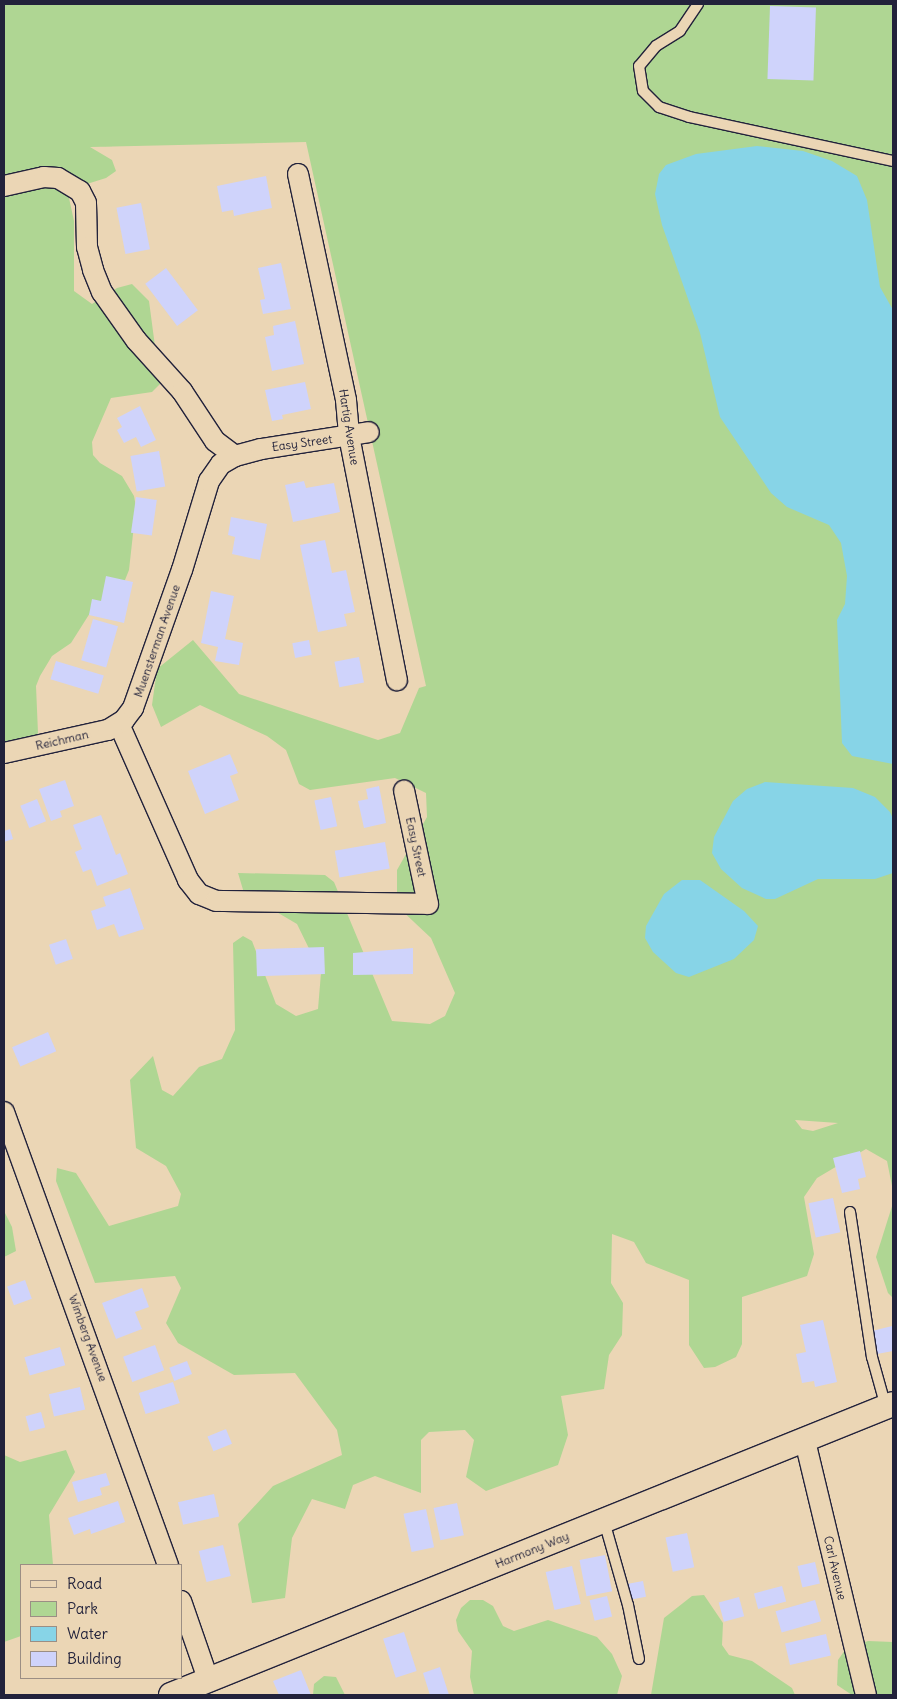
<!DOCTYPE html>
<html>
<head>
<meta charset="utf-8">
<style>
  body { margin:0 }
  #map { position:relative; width:897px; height:1699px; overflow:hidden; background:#ebd6b5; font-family:Delius,sans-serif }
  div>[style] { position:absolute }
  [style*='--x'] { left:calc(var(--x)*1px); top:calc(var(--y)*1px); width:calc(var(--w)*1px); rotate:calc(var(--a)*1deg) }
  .green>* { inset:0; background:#afd693 }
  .water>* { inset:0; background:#87d4e7 }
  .building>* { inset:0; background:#cfd3fb; transform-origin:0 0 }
  .roads { filter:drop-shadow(1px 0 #22223b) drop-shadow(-1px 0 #22223b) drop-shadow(0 1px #22223b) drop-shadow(0 -1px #22223b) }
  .service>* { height:10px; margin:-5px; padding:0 5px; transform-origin:5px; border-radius:5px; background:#ebd6b5 }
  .minor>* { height:20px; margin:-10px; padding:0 10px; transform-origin:10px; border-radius:10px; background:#ebd6b5 }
  .tertiary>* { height:24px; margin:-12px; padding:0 12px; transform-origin:12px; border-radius:12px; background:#ebd6b5 }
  span { translate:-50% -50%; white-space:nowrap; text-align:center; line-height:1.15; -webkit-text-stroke:4.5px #ebd6b5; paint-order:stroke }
  .street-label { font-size:12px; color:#22223b }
  .frame { position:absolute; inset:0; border:5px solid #22223b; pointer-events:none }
  .legend { position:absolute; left:20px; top:1564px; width:162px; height:115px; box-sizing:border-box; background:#ebd6b5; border:1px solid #9b8e84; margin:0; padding:6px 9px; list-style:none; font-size:15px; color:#22223b }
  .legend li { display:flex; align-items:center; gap:10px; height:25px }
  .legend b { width:25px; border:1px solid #9b8e84 }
</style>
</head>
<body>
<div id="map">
  <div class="green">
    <i style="clip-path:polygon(evenodd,4px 4px,893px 4px,893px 1191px,887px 1161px,866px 1149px,817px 1178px,804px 1197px,814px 1254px,807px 1276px,742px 1297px,742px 1344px,736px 1357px,715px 1367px,704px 1368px,689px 1345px,689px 1280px,646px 1263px,634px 1242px,612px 1234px,611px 1283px,623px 1303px,622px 1335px,609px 1355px,604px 1389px,561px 1396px,568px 1435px,558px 1465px,486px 1491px,466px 1477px,474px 1440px,465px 1430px,429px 1432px,421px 1440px,421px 1493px,375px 1476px,353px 1485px,345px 1509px,312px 1499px,292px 1538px,285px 1598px,252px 1603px,238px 1524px,273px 1486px,342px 1455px,337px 1430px,295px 1373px,234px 1375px,178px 1343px,166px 1323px,181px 1288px,175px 1276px,95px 1283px,56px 1181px,57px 1168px,76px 1173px,109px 1226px,178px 1206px,181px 1194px,166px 1166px,136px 1148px,130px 1080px,153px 1056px,162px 1090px,173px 1096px,199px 1067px,222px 1059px,235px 1030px,233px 943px,243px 936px,252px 941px,276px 1004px,296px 1016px,318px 1009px,321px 973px,297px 924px,244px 893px,238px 873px,325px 875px,334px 882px,392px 1021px,430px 1024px,445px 1016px,455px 993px,431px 938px,397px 906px,397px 870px,427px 817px,426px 793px,395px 778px,310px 790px,299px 784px,286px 750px,267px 736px,200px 705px,161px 727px,152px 705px,157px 669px,193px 640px,239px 694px,378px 740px,400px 733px,419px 688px,426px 686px,306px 142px,90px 147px,112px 160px,116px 171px,106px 178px,74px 188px,69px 198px,74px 221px,74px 291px,92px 304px,117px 288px,132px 284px,149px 301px,160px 384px,152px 392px,111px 398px,92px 442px,93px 455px,100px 463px,122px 476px,134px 496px,136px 507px,129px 570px,125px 580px,90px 613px,71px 643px,52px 656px,40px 676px,36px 686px,38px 733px,31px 743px,4px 750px,4px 4px,795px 1120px,838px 1123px,813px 1131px,802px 1129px,795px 1120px)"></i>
    <i style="clip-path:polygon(893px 1203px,893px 1298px,888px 1293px,876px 1257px)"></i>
    <i style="clip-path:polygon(4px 1211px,12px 1227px,16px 1251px,4px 1257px)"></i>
    <i style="clip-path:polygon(66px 1450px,75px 1472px,49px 1515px,53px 1565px,21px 1565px,21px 1636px,4px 1642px,4px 1455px,20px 1462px)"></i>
    <i style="clip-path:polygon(704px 1595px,723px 1623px,722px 1645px,729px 1655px,752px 1661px,792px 1688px,795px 1695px,651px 1695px,664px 1618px,692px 1596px)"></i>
    <i style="clip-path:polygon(470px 1600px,483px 1600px,493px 1606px,503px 1626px,514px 1631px,548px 1620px,597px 1637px,612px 1654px,622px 1676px,617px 1695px,474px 1695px,470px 1677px,472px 1651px,458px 1631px,456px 1620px,461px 1608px)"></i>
    <i style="clip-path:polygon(868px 1641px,893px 1642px,893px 1695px,852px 1695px,837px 1685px,838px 1660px,845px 1650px)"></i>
    <i style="clip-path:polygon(324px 1676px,336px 1677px,345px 1695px,313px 1695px,314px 1684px)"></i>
  </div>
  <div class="water">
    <i style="clip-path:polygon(757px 146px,803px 151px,832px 161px,857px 176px,867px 200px,880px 287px,893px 310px,893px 764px,852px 756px,842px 743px,837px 620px,845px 604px,847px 576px,841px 543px,829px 525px,787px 507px,771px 493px,720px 417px,700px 333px,662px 225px,655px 194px,659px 174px,666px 165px,696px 154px)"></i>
    <i style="clip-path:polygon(765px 782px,853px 788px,875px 797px,890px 812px,893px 819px,893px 873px,875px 879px,818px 879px,775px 899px,766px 899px,742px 888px,721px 869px,712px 853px,714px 837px,733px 801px,747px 789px)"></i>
    <i style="clip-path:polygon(682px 880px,700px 880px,744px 911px,758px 926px,754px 940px,734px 959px,689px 977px,676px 973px,653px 952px,645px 938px,646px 926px,664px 894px)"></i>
  </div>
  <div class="building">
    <i style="left:770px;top:6px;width:46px;height:73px;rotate:2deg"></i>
    <i style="clip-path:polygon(266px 176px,272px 208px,234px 216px,233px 210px,222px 212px,217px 186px)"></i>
    <i style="left:141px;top:203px;width:47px;height:25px;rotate:79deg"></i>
    <i style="clip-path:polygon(281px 263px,291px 309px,263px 314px,260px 300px,265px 299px,258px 268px)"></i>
    <i style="left:166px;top:268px;width:53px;height:26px;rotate:53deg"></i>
    <i style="clip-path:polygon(295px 321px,304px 364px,272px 371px,265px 337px,274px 335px,273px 326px)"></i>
    <i style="clip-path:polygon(305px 382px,311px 409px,282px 415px,283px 419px,272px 421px,265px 390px)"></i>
    <i style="clip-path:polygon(140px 406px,156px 440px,141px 447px,136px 437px,124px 443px,117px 430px,122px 427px,117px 418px)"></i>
    <i style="left:159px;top:451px;width:36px;height:29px;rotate:80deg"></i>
    <i style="clip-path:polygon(304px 481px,306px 488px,334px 483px,340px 512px,293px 522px,285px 485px)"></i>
    <i style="left:136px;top:497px;width:21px;height:36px;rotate:8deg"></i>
    <i style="clip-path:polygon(231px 517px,267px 524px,260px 560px,232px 554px,235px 537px,228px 535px)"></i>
    <i style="clip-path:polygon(325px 540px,332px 573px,346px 570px,355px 612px,344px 614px,347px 626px,318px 632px,300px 545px)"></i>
    <i style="clip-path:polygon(106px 576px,133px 582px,124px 623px,89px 615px,92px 599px,101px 601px)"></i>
    <i style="clip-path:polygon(211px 591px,234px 596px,225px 639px,243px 643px,239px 665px,215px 661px,218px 647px,201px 643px)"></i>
    <i style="left:93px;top:619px;width:26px;height:43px;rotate:16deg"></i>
    <i style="left:309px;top:640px;width:15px;height:17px;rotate:79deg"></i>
    <i style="left:359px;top:657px;width:26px;height:25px;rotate:79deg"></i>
    <i style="left:56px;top:661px;width:50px;height:19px;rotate:17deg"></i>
    <i style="clip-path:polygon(230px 754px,238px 773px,230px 776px,239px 800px,205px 814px,188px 771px)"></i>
    <i style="clip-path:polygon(65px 780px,74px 806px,60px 811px,62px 817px,51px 821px,39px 789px)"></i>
    <i style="clip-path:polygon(379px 786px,386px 823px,364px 828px,358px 801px,368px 799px,366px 789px)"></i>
    <i style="left:331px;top:797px;width:30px;height:17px;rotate:78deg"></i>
    <i style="left:37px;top:799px;width:24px;height:18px;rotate:68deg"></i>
    <i style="clip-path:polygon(101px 815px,116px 855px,120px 853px,128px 874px,97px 886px,91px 869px,83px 872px,75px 852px,82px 849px,73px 825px)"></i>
    <i style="clip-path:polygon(10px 829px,13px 839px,4px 842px,4px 831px)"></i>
    <i style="left:385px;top:842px;width:27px;height:51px;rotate:80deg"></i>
    <i style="clip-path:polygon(130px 888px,144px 929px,119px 937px,114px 924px,97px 930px,91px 911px,106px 906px,103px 897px)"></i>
    <i style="left:66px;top:939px;width:21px;height:18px;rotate:71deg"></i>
    <i style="left:324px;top:947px;width:27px;height:68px;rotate:88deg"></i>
    <i style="clip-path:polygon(413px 948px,413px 974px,353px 975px,353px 953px)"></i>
    <i style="left:48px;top:1032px;width:21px;height:39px;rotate:67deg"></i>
    <i style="clip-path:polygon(860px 1151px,866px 1177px,858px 1179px,860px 1189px,842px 1193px,833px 1158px)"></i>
    <i style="left:833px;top:1198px;width:35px;height:25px;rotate:78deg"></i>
    <i style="left:25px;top:1280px;width:20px;height:19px;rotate:70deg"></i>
    <i style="clip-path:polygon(142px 1288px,149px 1307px,135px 1312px,142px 1329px,116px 1339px,102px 1303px)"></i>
    <i style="clip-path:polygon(823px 1320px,837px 1382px,815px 1387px,814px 1381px,802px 1383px,796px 1354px,806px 1352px,800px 1325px)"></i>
    <i style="clip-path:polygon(892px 1326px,893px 1351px,877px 1354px,872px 1331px)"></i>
    <i style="left:155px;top:1345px;width:27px;height:34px;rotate:70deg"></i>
    <i style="left:60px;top:1347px;width:19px;height:37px;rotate:74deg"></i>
    <i style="left:187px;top:1361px;width:14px;height:19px;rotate:69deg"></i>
    <i style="left:173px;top:1382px;width:22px;height:36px;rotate:72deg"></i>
    <i style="left:80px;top:1387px;width:23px;height:32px;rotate:77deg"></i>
    <i style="left:41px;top:1412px;width:16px;height:16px;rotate:75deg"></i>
    <i style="left:226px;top:1429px;width:16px;height:20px;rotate:68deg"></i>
    <i style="clip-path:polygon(106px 1473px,110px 1485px,100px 1488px,102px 1495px,78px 1502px,72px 1482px)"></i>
    <i style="left:214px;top:1494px;width:23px;height:37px;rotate:77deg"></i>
    <i style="clip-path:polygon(118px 1501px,125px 1522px,91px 1534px,90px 1529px,74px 1535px,68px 1518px)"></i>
    <i style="left:457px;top:1503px;width:33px;height:24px;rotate:78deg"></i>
    <i style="left:426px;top:1509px;width:39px;height:23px;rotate:78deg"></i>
    <i style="left:687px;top:1533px;width:35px;height:22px;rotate:78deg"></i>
    <i style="left:223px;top:1545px;width:32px;height:25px;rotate:76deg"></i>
    <i style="left:605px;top:1555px;width:37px;height:26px;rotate:79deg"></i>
    <i style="left:815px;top:1562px;width:22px;height:18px;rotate:77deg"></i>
    <i style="left:572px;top:1566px;width:39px;height:27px;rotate:77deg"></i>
    <i style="left:643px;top:1581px;width:16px;height:15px;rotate:79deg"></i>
    <i style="left:782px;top:1586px;width:16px;height:29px;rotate:75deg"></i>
    <i style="left:607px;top:1596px;width:21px;height:18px;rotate:76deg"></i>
    <i style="left:739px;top:1597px;width:20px;height:21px;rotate:75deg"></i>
    <i style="left:815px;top:1600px;width:22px;height:41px;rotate:74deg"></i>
    <i style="left:404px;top:1632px;width:41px;height:22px;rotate:72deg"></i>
    <i style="left:826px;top:1634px;width:22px;height:42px;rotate:77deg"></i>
    <i style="clip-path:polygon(440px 1667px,449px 1695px,430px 1695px,423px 1673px)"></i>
    <i style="clip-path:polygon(301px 1670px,311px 1695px,279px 1695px,273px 1681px)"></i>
  </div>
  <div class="roads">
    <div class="service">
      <i style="--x:698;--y:4;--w:32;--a:124"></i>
      <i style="--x:680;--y:31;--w:28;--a:148"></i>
      <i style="--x:656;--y:46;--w:26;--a:130"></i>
      <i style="--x:639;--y:66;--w:25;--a:81"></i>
      <i style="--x:643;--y:91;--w:23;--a:45"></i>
      <i style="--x:659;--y:107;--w:32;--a:18"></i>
      <i style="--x:689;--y:117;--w:209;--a:12.2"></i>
      <i style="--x:850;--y:1212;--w:147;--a:81.4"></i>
      <i style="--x:872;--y:1357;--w:52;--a:74.4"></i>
      <i style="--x:604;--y:1521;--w:87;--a:74.1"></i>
      <i style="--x:628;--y:1605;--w:55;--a:78.5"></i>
    </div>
    <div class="minor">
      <i style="--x:298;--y:174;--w:231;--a:78"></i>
      <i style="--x:346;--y:400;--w:36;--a:85"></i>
      <i style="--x:349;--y:436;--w:249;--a:78.9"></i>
      <i style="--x:4;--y:186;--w:41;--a:-12.7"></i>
      <i style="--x:44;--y:177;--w:14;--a:4"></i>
      <i style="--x:58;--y:178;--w:26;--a:31"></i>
      <i style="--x:80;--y:191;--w:13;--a:63"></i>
      <i style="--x:86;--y:203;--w:44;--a:88.7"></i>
      <i style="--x:87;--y:247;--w:24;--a:75"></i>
      <i style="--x:93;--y:270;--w:24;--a:68"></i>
      <i style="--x:102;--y:292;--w:59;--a:54.7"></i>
      <i style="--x:136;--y:340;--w:69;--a:48"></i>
      <i style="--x:182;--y:391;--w:60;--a:56.6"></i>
      <i style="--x:215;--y:441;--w:25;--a:37"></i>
      <i style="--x:119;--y:724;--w:171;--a:66.1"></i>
      <i style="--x:188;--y:880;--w:18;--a:52"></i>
      <i style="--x:199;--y:894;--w:18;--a:22"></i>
      <i style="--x:216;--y:901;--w:212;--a:0.8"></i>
      <i style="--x:428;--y:904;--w:116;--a:-101.9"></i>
      <i style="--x:4;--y:753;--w:107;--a:-12.5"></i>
      <i style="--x:108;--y:730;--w:19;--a:-32"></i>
      <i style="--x:124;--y:720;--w:15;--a:-53"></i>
      <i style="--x:133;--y:708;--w:146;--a:-70.5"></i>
      <i style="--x:182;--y:570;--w:93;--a:-73.1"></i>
      <i style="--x:209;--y:481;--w:21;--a:-55"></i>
      <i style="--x:221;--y:464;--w:16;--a:-30"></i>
      <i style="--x:235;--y:456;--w:27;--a:-15"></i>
      <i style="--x:261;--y:449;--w:109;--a:-8.9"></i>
      <i style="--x:4;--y:1112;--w:482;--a:70.1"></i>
      <i style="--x:805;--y:1441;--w:261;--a:76.5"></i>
      <i style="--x:181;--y:1601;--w:83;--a:70.9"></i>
    </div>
    <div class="tertiary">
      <i style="--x:171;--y:1695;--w:778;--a:-21.95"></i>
    </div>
  </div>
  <div class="street-label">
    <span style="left:349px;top:427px;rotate:81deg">Hartig Avenue</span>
    <span style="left:302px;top:443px;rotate:-8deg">Easy Street</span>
    <span style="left:157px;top:641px;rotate:-71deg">Muensterman Avenue</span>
    <span style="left:62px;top:740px;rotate:-13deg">Reichman</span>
    <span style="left:416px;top:847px;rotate:78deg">Easy Street</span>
    <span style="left:88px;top:1338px;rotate:70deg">Wimberg Avenue</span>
    <span style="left:532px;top:1550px;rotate:-22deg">Harmony Way</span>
    <span style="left:835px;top:1568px;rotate:77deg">Carl Avenue</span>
  </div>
  <div class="frame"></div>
  <ul class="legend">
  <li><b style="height:6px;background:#ebd6b5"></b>Road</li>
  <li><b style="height:14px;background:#afd693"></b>Park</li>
  <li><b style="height:14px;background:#87d4e7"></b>Water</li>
  <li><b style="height:14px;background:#cfd3fb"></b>Building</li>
  </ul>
</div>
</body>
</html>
